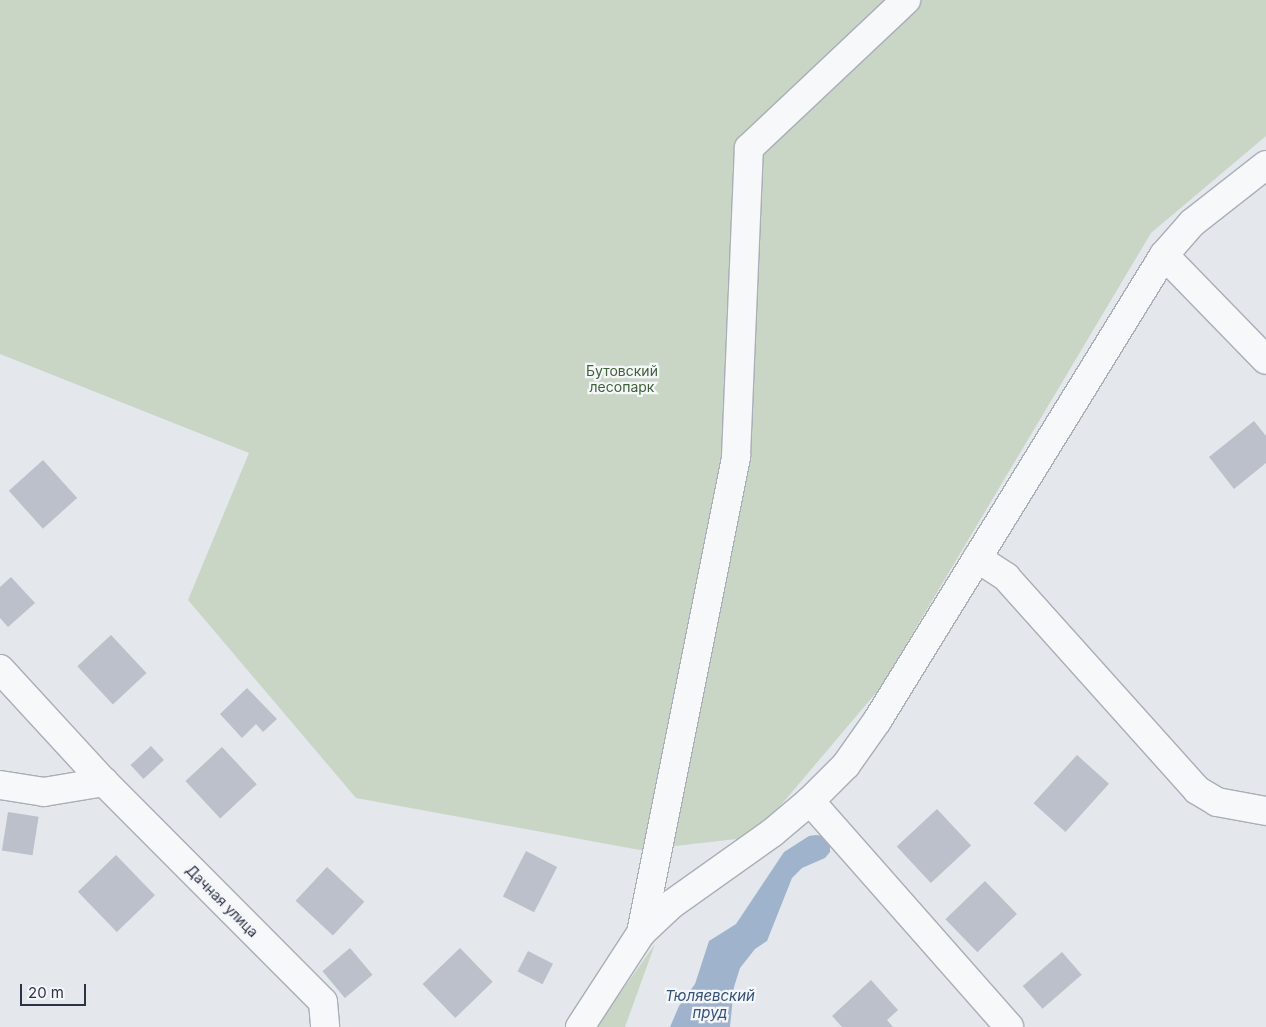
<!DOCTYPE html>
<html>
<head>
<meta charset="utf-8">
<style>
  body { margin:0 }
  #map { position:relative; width:1266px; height:1027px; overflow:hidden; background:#e4e7ec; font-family:Inter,sans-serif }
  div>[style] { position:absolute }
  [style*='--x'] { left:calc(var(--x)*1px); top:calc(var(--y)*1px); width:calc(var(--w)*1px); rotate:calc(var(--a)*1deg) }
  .green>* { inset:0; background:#c9d6c5 }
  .water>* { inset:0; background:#9fb4cc }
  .building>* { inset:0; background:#bbc0ca; transform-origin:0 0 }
  .roads { filter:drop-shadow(1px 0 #a9aeb7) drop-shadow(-1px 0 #a9aeb7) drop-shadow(0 1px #a9aeb7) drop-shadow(0 -1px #a9aeb7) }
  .minor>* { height:28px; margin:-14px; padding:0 14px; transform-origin:14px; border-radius:14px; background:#f7f8fa }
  span { translate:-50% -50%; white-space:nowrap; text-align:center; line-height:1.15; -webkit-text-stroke:4.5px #f4f6f9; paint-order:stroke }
  .park-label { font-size:14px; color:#3f6138 }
  .street-label { font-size:14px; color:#2b3445 }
  .water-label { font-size:15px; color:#34527a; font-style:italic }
  .scale { position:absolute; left:20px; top:984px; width:66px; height:22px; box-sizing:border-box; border:2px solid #2b3445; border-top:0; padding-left:6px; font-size:15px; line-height:18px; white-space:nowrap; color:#2b3445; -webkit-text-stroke:4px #f4f6f9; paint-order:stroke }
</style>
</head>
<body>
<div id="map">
  <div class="green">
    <i style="clip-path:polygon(0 0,1266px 0,1266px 136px,1151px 233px,880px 688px,754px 837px,640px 850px,356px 798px,188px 600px,249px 453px,0 354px)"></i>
    <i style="clip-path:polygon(655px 944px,625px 1027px,596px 1027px)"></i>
  </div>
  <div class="water">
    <i style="clip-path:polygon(816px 835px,824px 836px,830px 844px,830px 852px,825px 858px,802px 868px,792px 878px,767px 941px,755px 949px,740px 968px,734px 987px,730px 1027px,670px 1027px,679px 1006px,695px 984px,709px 941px,736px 924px,784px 852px,809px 836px)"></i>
  </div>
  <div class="building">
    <i style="clip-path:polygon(1254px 421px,1266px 436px,1266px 463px,1234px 489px,1209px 457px)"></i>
    <i style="left:43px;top:460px;width:51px;height:46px;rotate:48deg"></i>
    <i style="clip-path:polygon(11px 577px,35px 603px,8px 627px,0 618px,0 587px)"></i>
    <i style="left:111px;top:635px;width:52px;height:46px;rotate:47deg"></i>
    <i style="clip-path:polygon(247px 688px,277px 719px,263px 732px,256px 724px,242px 738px,220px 714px)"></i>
    <i style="left:151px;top:746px;width:19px;height:28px;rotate:47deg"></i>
    <i style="left:222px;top:747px;width:51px;height:50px;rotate:47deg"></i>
    <i style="left:1077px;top:755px;width:43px;height:65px;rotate:42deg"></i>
    <i style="left:937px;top:809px;width:50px;height:55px;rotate:47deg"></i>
    <i style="left:8px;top:812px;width:31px;height:39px;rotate:9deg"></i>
    <i style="left:526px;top:851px;width:35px;height:51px;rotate:27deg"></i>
    <i style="left:116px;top:855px;width:56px;height:53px;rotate:46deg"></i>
    <i style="left:327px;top:867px;width:51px;height:46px;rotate:43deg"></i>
    <i style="left:985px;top:881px;width:46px;height:55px;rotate:46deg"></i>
    <i style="left:350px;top:948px;width:35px;height:36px;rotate:50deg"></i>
    <i style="left:460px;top:948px;width:47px;height:52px;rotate:46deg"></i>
    <i style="left:528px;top:951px;width:28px;height:23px;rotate:27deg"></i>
    <i style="left:1062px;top:952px;width:30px;height:52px;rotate:49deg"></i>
    <i style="clip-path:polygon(871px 980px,898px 1010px,887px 1020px,893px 1027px,842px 1027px,832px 1016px)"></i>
  </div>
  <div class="roads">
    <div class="minor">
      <i style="--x:1164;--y:255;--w:146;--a:45.8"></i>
      <i style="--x:977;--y:558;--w:35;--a:33"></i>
      <i style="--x:1006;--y:577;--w:286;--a:48.1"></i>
      <i style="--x:1197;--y:790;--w:23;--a:31"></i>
      <i style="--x:1217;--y:802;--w:50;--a:10.4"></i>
      <i style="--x:0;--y:669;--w:154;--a:47.4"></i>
      <i style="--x:104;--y:782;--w:310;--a:45.1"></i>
      <i style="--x:323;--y:1002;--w:25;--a:85"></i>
      <i style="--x:0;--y:785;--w:45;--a:9"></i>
      <i style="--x:44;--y:792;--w:61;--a:-9.5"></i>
      <i style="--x:810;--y:801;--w:301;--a:48.6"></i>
      <i style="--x:641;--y:933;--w:486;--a:-78.7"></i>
      <i style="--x:736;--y:456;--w:308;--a:-87.6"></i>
      <i style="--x:749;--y:148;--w:216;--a:-43.3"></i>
      <i style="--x:580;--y:1027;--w:112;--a:-57"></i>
      <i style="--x:641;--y:933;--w:42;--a:-43.1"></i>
      <i style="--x:672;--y:904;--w:123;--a:-35.4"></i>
      <i style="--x:772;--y:833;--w:50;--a:-40.1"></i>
      <i style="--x:810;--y:801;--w:51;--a:-45"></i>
      <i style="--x:846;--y:765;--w:54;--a:-54.8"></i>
      <i style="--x:877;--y:721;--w:547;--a:-58.37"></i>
      <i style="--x:1164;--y:255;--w:43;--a:-48.8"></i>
      <i style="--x:1192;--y:223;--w:94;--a:-38.1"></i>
    </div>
  </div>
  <div class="park-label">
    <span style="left:622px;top:379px">Бутовский<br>лесопарк</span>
  </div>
  <div class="street-label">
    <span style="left:222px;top:901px;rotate:45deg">Дачная улица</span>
  </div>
  <div class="water-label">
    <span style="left:710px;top:1004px">Тюляевский<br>пруд</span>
  </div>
  <div class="scale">20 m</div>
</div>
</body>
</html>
